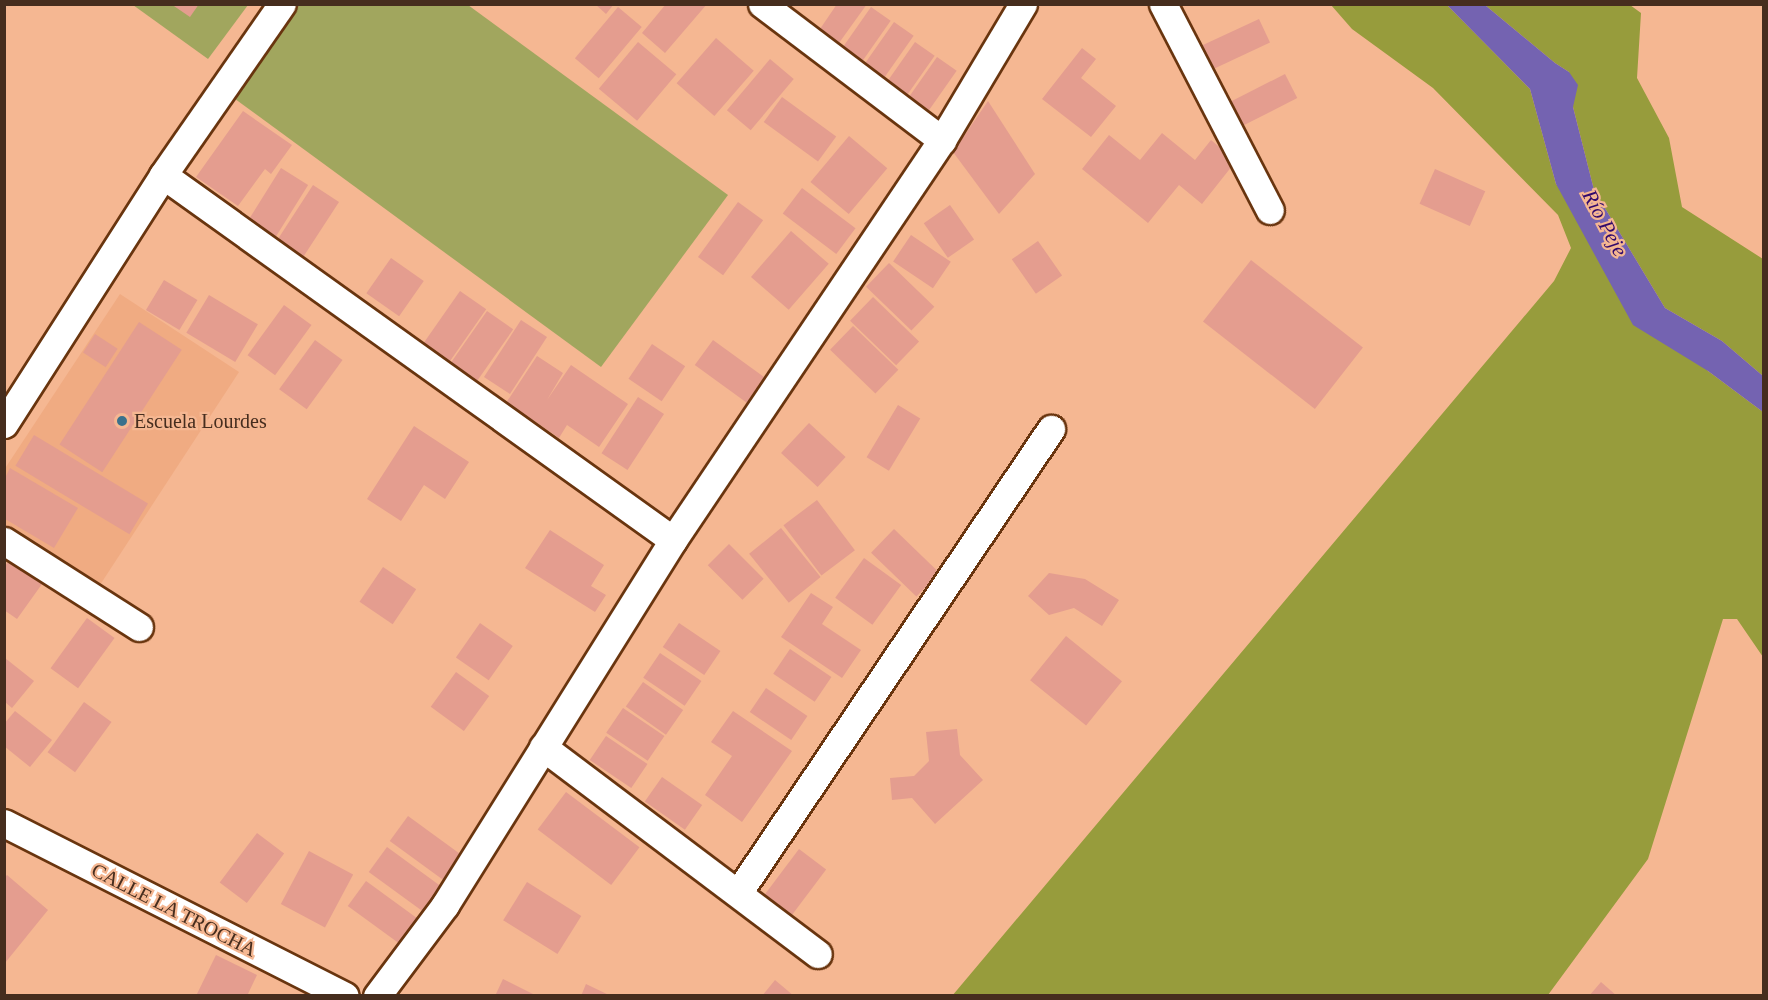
<!DOCTYPE html>
<html>
<head>
<meta charset="utf-8">
<style>
  body { margin:0 }
  #map { position:relative; width:1768px; height:1000px; overflow:hidden; background:#f5b792; font-family:Georgia,serif }
  div>[style] { position:absolute }
  .built>* { inset:0; background:#f0ab82 }
  .green>* { inset:0; background:#a1a65e }
  .forest>* { inset:0; background:#979c3c }
  .water>* { inset:0; background:#7463b1 }
  .building>* { inset:0; background:#e49d8f; transform-origin:0 0 }
  .roads { filter:drop-shadow(2px 0 #69350f) drop-shadow(-2px 0 #69350f) drop-shadow(0 2px #69350f) drop-shadow(0 -2px #69350f) }
  .minor>* { height:27px; margin:-13.5px; padding:0 13.5px; transform-origin:13.5px; border-radius:13.5px; background:#fff }
  .dots>* { width:16px; height:16px; translate:-50% -50%; box-sizing:border-box; border:3px solid #f5b792; border-radius:50% }
  span { translate:-50% -50%; white-space:nowrap; text-align:center; line-height:1.15; -webkit-text-stroke:4.5px #f5b792; paint-order:stroke }
  .poi-label { font-size:20px; color:#462d1e }
  .left { translate:0 -50%; text-align:left }
  .street-label { font-size:20px; color:#462d1e }
  .water-label { font-size:21px; color:#31096c; font-style:italic }
  .frame { position:absolute; inset:0; border:6px solid #462d1e; pointer-events:none }
</style>
</head>
<body>
<div id="map">
  <div class="built">
    <i style="clip-path:polygon(120px 294px,239px 372px,98px 588px,5px 527px,4px 470px)"></i>
  </div>
  <div class="green">
    <i style="clip-path:polygon(133px 5px,248px 5px,208px 59px)"></i>
    <i style="clip-path:polygon(299px 5px,468px 5px,728px 195px,601px 367px,231px 96px)"></i>
  </div>
  <div class="forest">
    <i style="clip-path:polygon(1331px 5px,1447px 5px,1530px 89px,1556px 184px,1708px 371px,1763px 412px,1763px 657px,1737px 619px,1723px 619px,1648px 859px,1548px 995px,952px 996px,1554px 281px,1571px 248px,1558px 215px,1433px 88px,1352px 29px)"></i>
    <i style="clip-path:polygon(1485px 5px,1630px 5px,1641px 13px,1637px 78px,1669px 138px,1682px 207px,1763px 259px,1763px 376px,1722px 341px,1665px 308px,1594px 190px,1573px 107px,1569px 72px,1555px 63px)"></i>
  </div>
  <div class="water">
    <i style="clip-path:polygon(1447px 5px,1485px 5px,1555px 63px,1569px 72px,1578px 85px,1573px 107px,1594px 190px,1665px 308px,1722px 341px,1763px 376px,1763px 412px,1708px 371px,1633px 325px,1556px 184px,1530px 89px)"></i>
  </div>
  <div class="building">
    <i style="clip-path:polygon(171px 4px,199px 4px,190px 17px)"></i>
    <i style="clip-path:polygon(595px 4px,614px 4px,606px 14px)"></i>
    <i style="clip-path:polygon(666px 4px,707px 4px,665px 53px,642px 33px)"></i>
    <i style="clip-path:polygon(837px 4px,867px 4px,839px 43px,820px 29px)"></i>
    <i style="left:618px;top:7px;width:31px;height:67px;rotate:40deg"></i>
    <i style="left:871px;top:7px;width:24px;height:51px;rotate:35deg"></i>
    <i style="left:1259px;top:19px;width:26px;height:63px;rotate:65deg"></i>
    <i style="left:894px;top:22px;width:24px;height:52px;rotate:35deg"></i>
    <i style="left:716px;top:38px;width:50px;height:60px;rotate:41deg"></i>
    <i style="left:638px;top:42px;width:50px;height:61px;rotate:40deg"></i>
    <i style="left:915px;top:42px;width:24px;height:52px;rotate:35deg"></i>
    <i style="clip-path:polygon(1082px 48px,1096px 59px,1081px 78px,1116px 106px,1091px 137px,1042px 99px)"></i>
    <i style="left:937px;top:57px;width:24px;height:52px;rotate:35deg"></i>
    <i style="left:770px;top:59px;width:31px;height:67px;rotate:40deg"></i>
    <i style="left:1285px;top:74px;width:27px;height:64px;rotate:63deg"></i>
    <i style="left:782px;top:97px;width:67px;height:31px;rotate:36deg"></i>
    <i style="clip-path:polygon(988px 101px,1035px 174px,999px 214px,953px 152px)"></i>
    <i style="clip-path:polygon(243px 111px,292px 145px,271px 174px,265px 169px,238px 206px,196px 177px)"></i>
    <i style="clip-path:polygon(1162px 133px,1195px 160px,1211px 140px,1236px 161px,1202px 204px,1179px 185px,1148px 223px,1082px 169px,1109px 135px,1140px 160px)"></i>
    <i style="left:849px;top:136px;width:50px;height:60px;rotate:40deg"></i>
    <i style="left:281px;top:168px;width:32px;height:67px;rotate:32deg"></i>
    <i style="left:1435px;top:169px;width:55px;height:38px;rotate:24deg"></i>
    <i style="left:313px;top:185px;width:31px;height:67px;rotate:33deg"></i>
    <i style="left:802px;top:188px;width:67px;height:32px;rotate:37deg"></i>
    <i style="left:738px;top:202px;width:31px;height:68px;rotate:36deg"></i>
    <i style="left:950px;top:205px;width:42px;height:32px;rotate:55deg"></i>
    <i style="left:791px;top:231px;width:50px;height:61px;rotate:41deg"></i>
    <i style="left:911px;top:235px;width:48px;height:32px;rotate:34deg"></i>
    <i style="left:1038px;top:241px;width:42px;height:32px;rotate:55deg"></i>
    <i style="left:391px;top:258px;width:40px;height:43px;rotate:35deg"></i>
    <i style="left:1251px;top:260px;width:142px;height:78px;rotate:38deg"></i>
    <i style="left:889px;top:263px;width:63px;height:33px;rotate:44deg"></i>
    <i style="left:164px;top:280px;width:39px;height:35px;rotate:31deg"></i>
    <i style="left:460px;top:291px;width:32px;height:67px;rotate:35deg"></i>
    <i style="left:209px;top:295px;width:57px;height:44px;rotate:31deg"></i>
    <i style="left:873px;top:297px;width:64px;height:33px;rotate:44deg"></i>
    <i style="left:284px;top:305px;width:34px;height:62px;rotate:36deg"></i>
    <i style="left:487px;top:311px;width:32px;height:67px;rotate:35deg"></i>
    <i style="left:521px;top:320px;width:31px;height:68px;rotate:33deg"></i>
    <i style="left:139px;top:322px;width:51px;height:146px;rotate:33deg"></i>
    <i style="left:853px;top:326px;width:63px;height:33px;rotate:44deg"></i>
    <i style="left:95px;top:334px;width:27px;height:22px;rotate:33deg"></i>
    <i style="left:315px;top:340px;width:34px;height:61px;rotate:36deg"></i>
    <i style="left:713px;top:340px;width:66px;height:31px;rotate:36deg"></i>
    <i style="left:652px;top:344px;width:40px;height:42px;rotate:34deg"></i>
    <i style="clip-path:polygon(537px 356px,563px 373px,547px 400px,571px 365px,628px 404px,599px 447px,567px 425px,559px 438px,533px 420px,526px 430px,500px 412px)"></i>
    <i style="left:638px;top:397px;width:31px;height:67px;rotate:33deg"></i>
    <i style="left:898px;top:405px;width:26px;height:61px;rotate:31deg"></i>
    <i style="left:809px;top:423px;width:50px;height:41px;rotate:43deg"></i>
    <i style="clip-path:polygon(414px 426px,469px 462px,445px 499px,424px 485px,401px 521px,367px 499px)"></i>
    <i style="left:34px;top:435px;width:133px;height:36px;rotate:31deg"></i>
    <i style="clip-path:polygon(10px 468px,78px 508px,54px 548px,5px 519px,5px 478px)"></i>
    <i style="left:817px;top:500px;width:63px;height:42px;rotate:53deg"></i>
    <i style="left:781px;top:528px;width:63px;height:41px;rotate:51deg"></i>
    <i style="left:894px;top:529px;width:63px;height:33px;rotate:44deg"></i>
    <i style="clip-path:polygon(550px 530px,604px 565px,591px 586px,606px 595px,595px 612px,525px 568px)"></i>
    <i style="left:729px;top:544px;width:49px;height:30px;rotate:45deg"></i>
    <i style="left:864px;top:558px;width:46px;height:49px;rotate:36deg"></i>
    <i style="clip-path:polygon(9px 561px,42px 584px,17px 619px,4px 610px,4px 567px)"></i>
    <i style="left:383px;top:567px;width:40px;height:42px;rotate:34deg"></i>
    <i style="clip-path:polygon(1049px 573px,1085px 579px,1119px 600px,1102px 626px,1074px 608px,1049px 615px,1028px 596px)"></i>
    <i style="clip-path:polygon(811px 593px,833px 607px,822px 624px,861px 650px,842px 678px,781px 637px)"></i>
    <i style="left:87px;top:618px;width:34px;height:62px;rotate:36deg"></i>
    <i style="left:480px;top:623px;width:40px;height:42px;rotate:35deg"></i>
    <i style="left:679px;top:623px;width:50px;height:29px;rotate:34deg"></i>
    <i style="left:1066px;top:636px;width:72px;height:57px;rotate:39deg"></i>
    <i style="left:790px;top:649px;width:50px;height:30px;rotate:34deg"></i>
    <i style="left:660px;top:653px;width:50px;height:30px;rotate:34deg"></i>
    <i style="clip-path:polygon(5px 658px,34px 681px,12px 708px,5px 702px)"></i>
    <i style="left:456px;top:672px;width:41px;height:43px;rotate:36deg"></i>
    <i style="left:643px;top:682px;width:49px;height:30px;rotate:35deg"></i>
    <i style="left:766px;top:688px;width:50px;height:29px;rotate:34deg"></i>
    <i style="left:84px;top:702px;width:34px;height:62px;rotate:36deg"></i>
    <i style="left:623px;top:708px;width:50px;height:30px;rotate:34deg"></i>
    <i style="clip-path:polygon(15px 711px,52px 740px,30px 767px,4px 746px,4px 724px)"></i>
    <i style="clip-path:polygon(733px 711px,792px 751px,742px 822px,705px 795px,732px 756px,711px 742px)"></i>
    <i style="clip-path:polygon(957px 729px,960px 755px,983px 780px,935px 824px,912px 798px,892px 800px,890px 778px,914px 776px,929px 761px,926px 732px)"></i>
    <i style="left:606px;top:736px;width:50px;height:29px;rotate:34deg"></i>
    <i style="left:662px;top:777px;width:49px;height:30px;rotate:35deg"></i>
    <i style="left:566px;top:792px;width:92px;height:47px;rotate:37deg"></i>
    <i style="left:408px;top:816px;width:67px;height:31px;rotate:36deg"></i>
    <i style="left:257px;top:833px;width:34px;height:62px;rotate:37deg"></i>
    <i style="left:387px;top:847px;width:67px;height:31px;rotate:36deg"></i>
    <i style="left:799px;top:849px;width:34px;height:60px;rotate:37deg"></i>
    <i style="left:309px;top:851px;width:50px;height:60px;rotate:28deg"></i>
    <i style="clip-path:polygon(7px 875px,48px 910px,5px 963px,5px 877px)"></i>
    <i style="left:366px;top:881px;width:67px;height:31px;rotate:36deg"></i>
    <i style="left:527px;top:882px;width:64px;height:45px;rotate:32deg"></i>
    <i style="clip-path:polygon(216px 955px,257px 975px,247px 996px,196px 996px)"></i>
    <i style="clip-path:polygon(503px 979px,537px 996px,495px 996px)"></i>
    <i style="clip-path:polygon(775px 980px,794px 996px,762px 996px)"></i>
    <i style="clip-path:polygon(1601px 982px,1617px 996px,1589px 996px)"></i>
    <i style="clip-path:polygon(586px 984px,611px 996px,581px 996px)"></i>
  </div>
  <div class="roads">
    <div class="minor">
      <i style="left:762px;top:4px;width:226px;rotate:37.1deg"></i>
      <i style="left:1163px;top:4px;width:232px;rotate:62.6deg"></i>
      <i style="left:163px;top:175px;width:627px;rotate:35.59deg"></i>
      <i style="left:4px;top:424px;width:295px;rotate:-57.4deg"></i>
      <i style="left:163px;top:175px;width:208px;rotate:-55.2deg"></i>
      <i style="left:4px;top:541px;width:160px;rotate:32.5deg"></i>
      <i style="left:543px;top:747px;width:344px;rotate:37deg"></i>
      <i style="left:4px;top:823px;width:382px;rotate:26.9deg"></i>
      <i style="left:738px;top:893px;width:560px;rotate:-56deg"></i>
      <i style="left:377px;top:996px;width:114px;rotate:-53.2deg"></i>
      <i style="left:445px;top:905px;width:430px;rotate:-58deg"></i>
      <i style="left:673px;top:540px;width:482px;rotate:-56.1deg"></i>
      <i style="left:942px;top:140px;width:158px;rotate:-59.2deg"></i>
    </div>
  </div>
  <div class="dots">
    <i style="left:122px;top:421px;background:#3a718c"></i>
  </div>
  <div class="poi-label">
    <span class="left" style="left:134px;top:421px">Escuela Lourdes</span>
  </div>
  <div class="street-label">
    <span style="left:174px;top:910px;rotate:27deg">CALLE LA TROCHA</span>
  </div>
  <div class="water-label">
    <span style="left:1605px;top:223px;rotate:62deg">Río Peje</span>
  </div>
  <div class="frame"></div>
</div>
</body>
</html>
